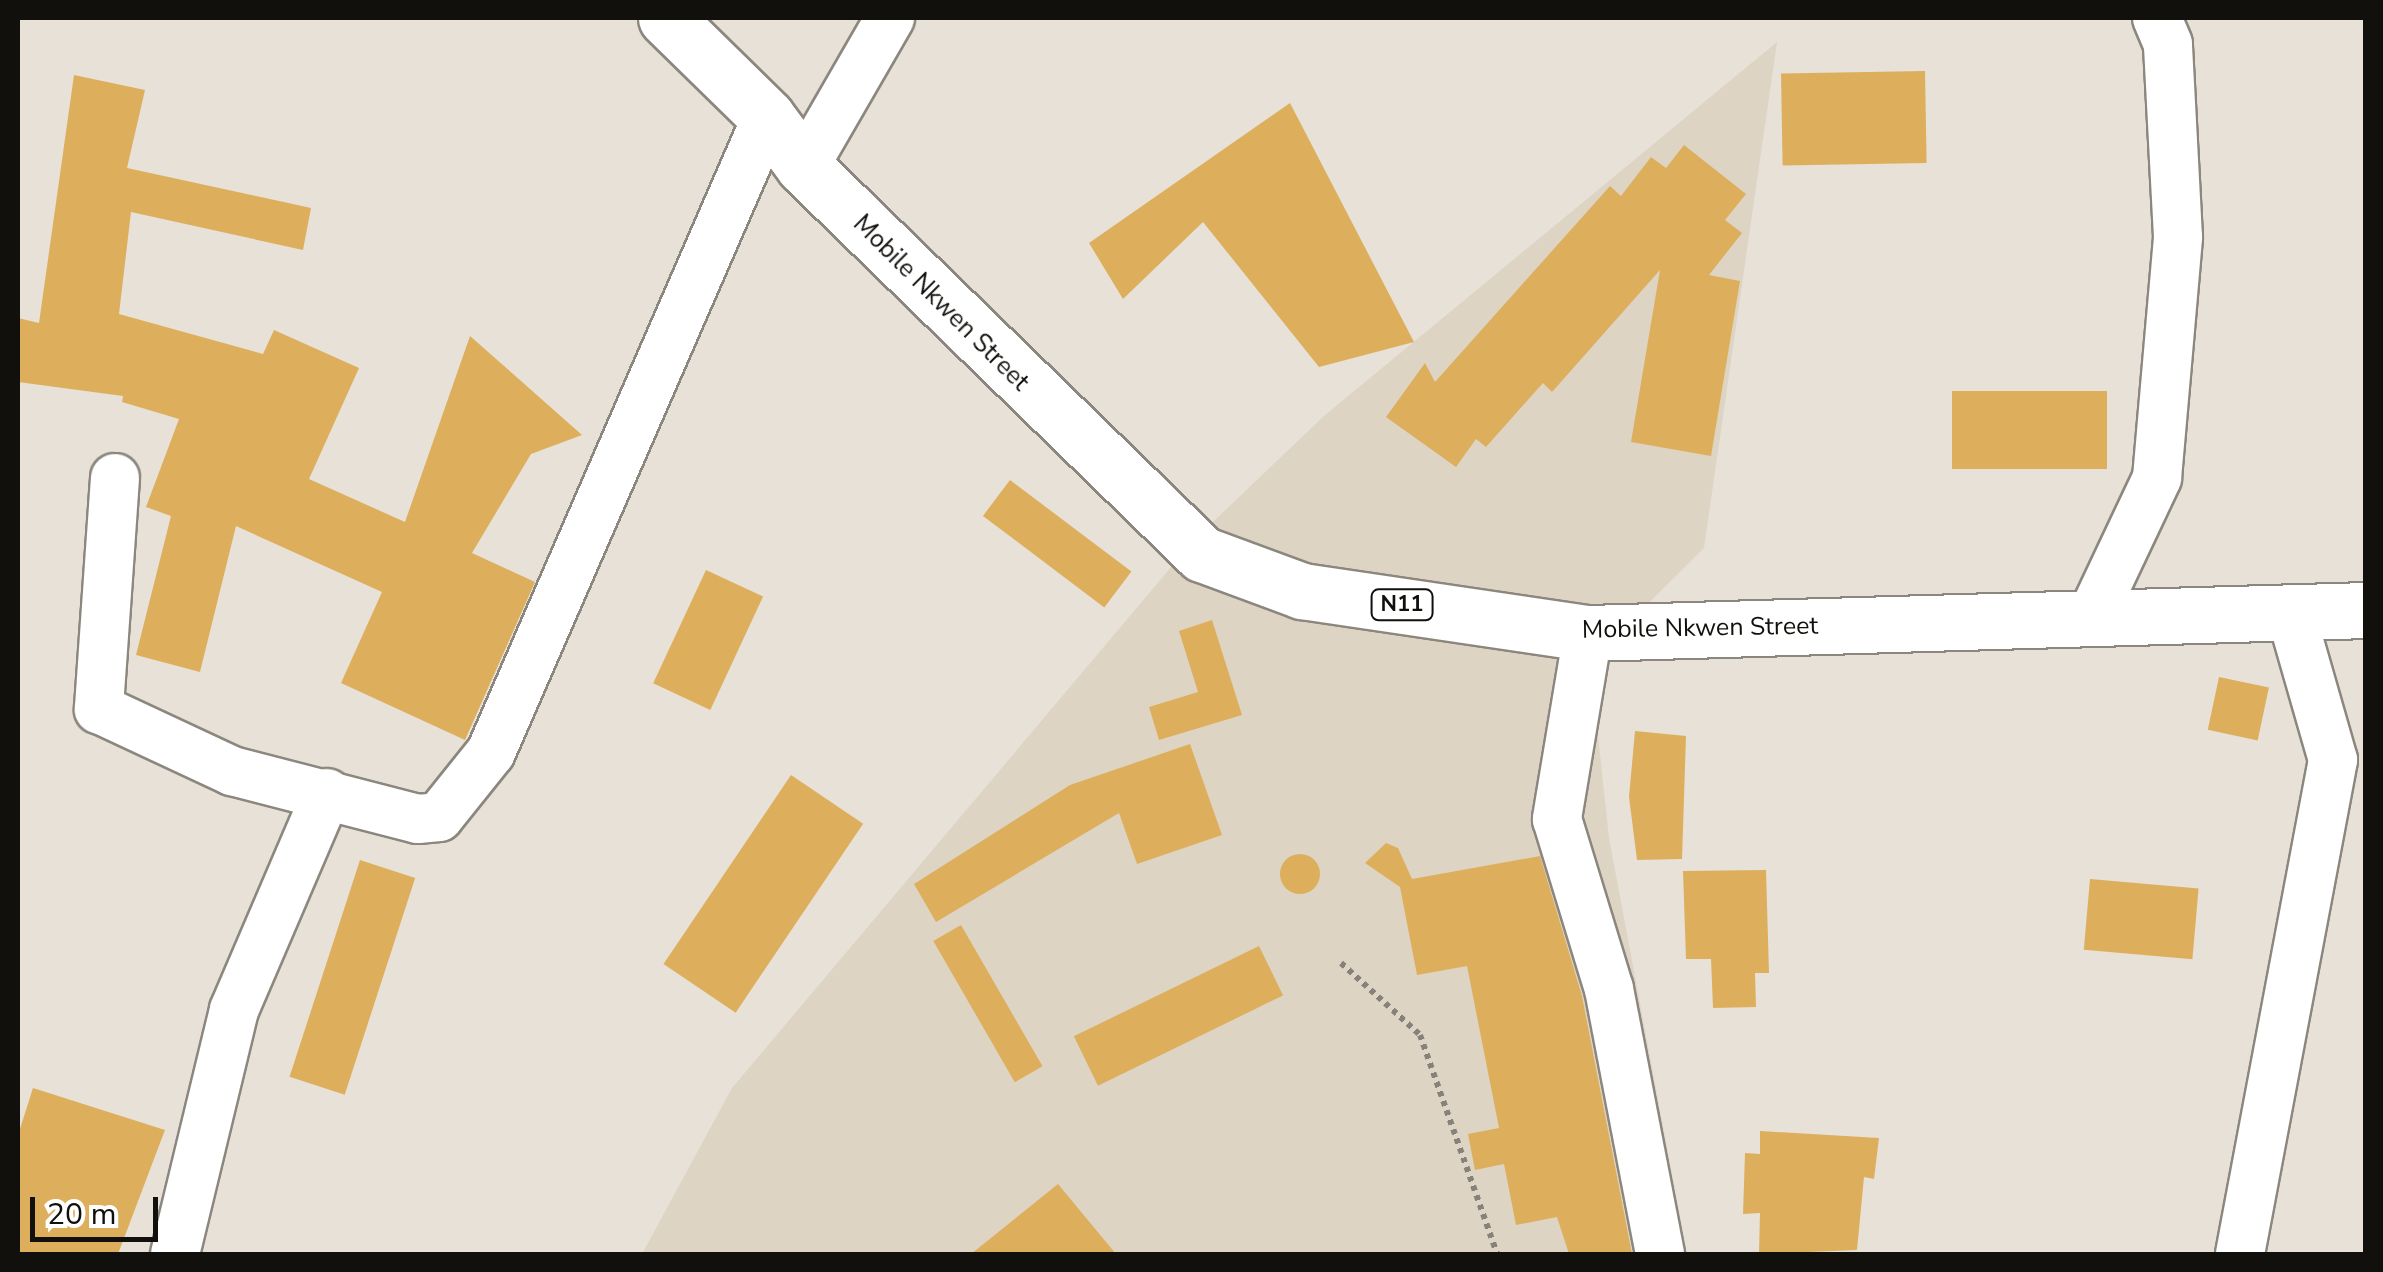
<!DOCTYPE html>
<html>
<head>
<meta charset="utf-8">
<style>
  body { margin:0 }
  #map { position:relative; width:2383px; height:1272px; overflow:hidden; background:#e7e1d8; font-family:"Nunito Sans",sans-serif }
  div>[style] { position:absolute }
  .built>* { inset:0; background:#ddd4c4 }
  .building>* { inset:0; background:#ddaf5c; transform-origin:0 0 }
  .round { border-radius:50% }
  .path>* { height:6px; margin-top:-3px; transform-origin:0; background:repeating-linear-gradient(90deg,#86817b 0 5px,transparent 0 10px) }
  .roads { filter:drop-shadow(2px 0 #8c877e) drop-shadow(-2px 0 #8c877e) drop-shadow(0 2px #8c877e) drop-shadow(0 -2px #8c877e) }
  .minor>* { height:48px; margin:-24px; padding:0 24px; transform-origin:24px; border-radius:24px; background:#fff }
  .trunk>* { height:55px; margin:-27.5px; padding:0 27.5px; transform-origin:27.5px; border-radius:27.5px; background:#fff }
  span { translate:-50% -50%; white-space:nowrap; text-align:center; line-height:1.15; -webkit-text-stroke:10px #fff; paint-order:stroke }
  .shield-label span { padding:2px 8px; background:#fff; border:2px solid; border-radius:8px; -webkit-text-stroke-width:0 }
  .shield-label { font-size:22px; color:#12100c; font-weight:700 }
  .street-label { font-size:25px; color:#12100c }
  .frame { position:absolute; inset:0; border:20px solid #12100c; pointer-events:none }
  .scale { position:absolute; left:30px; top:1197px; width:128px; height:45px; box-sizing:border-box; border:5px solid #12100c; border-top:0; padding-left:12px; font-size:30px; line-height:35px; white-space:nowrap; color:#12100c; -webkit-text-stroke:8px #fff; paint-order:stroke }
</style>
</head>
<body>
<div id="map">
  <div class="built">
    <i style="clip-path:polygon(1777px 42px,1704px 548px,1590px 661px,1609px 838px,1687px 1254px,642px 1254px,732px 1088px,1193px 541px,1324px 416px)"></i>
  </div>
  <div class="building">
    <i style="left:1925px;top:71px;width:92px;height:144px;rotate:89deg"></i>
    <i style="clip-path:polygon(74px 75px,145px 90px,127px 168px,311px 208px,303px 250px,131px 212px,119px 314px,263px 354px,274px 330px,359px 368px,309px 479px,405px 522px,470px 336px,582px 435px,531px 454px,472px 553px,535px 582px,465px 740px,341px 683px,382px 592px,236px 526px,200px 672px,136px 655px,171px 516px,146px 507px,179px 419px,122px 402px,123px 396px,18px 382px,18px 318px,39px 323px)"></i>
    <i style="clip-path:polygon(1290px 103px,1414px 342px,1319px 367px,1203px 222px,1123px 299px,1089px 243px)"></i>
    <i style="clip-path:polygon(1684px 145px,1746px 194px,1725px 220px,1742px 233px,1709px 275px,1740px 281px,1711px 456px,1631px 442px,1660px 270px,1552px 392px,1543px 383px,1486px 447px,1476px 439px,1456px 467px,1386px 417px,1425px 363px,1435px 382px,1610px 186px,1621px 196px,1651px 157px,1666px 168px)"></i>
    <i style="left:1952px;top:391px;width:155px;height:78px"></i>
    <i style="left:1010px;top:480px;width:152px;height:45px;rotate:37deg"></i>
    <i style="left:706px;top:570px;width:63px;height:125px;rotate:25deg"></i>
    <i style="clip-path:polygon(1212px 620px,1242px 715px,1159px 740px,1149px 707px,1198px 692px,1179px 631px)"></i>
    <i style="left:2219px;top:677px;width:51px;height:54px;rotate:12deg"></i>
    <i style="clip-path:polygon(1635px 731px,1686px 736px,1682px 859px,1637px 860px,1629px 797px)"></i>
    <i style="clip-path:polygon(1190px 744px,1222px 835px,1137px 864px,1119px 813px,936px 922px,914px 884px,1070px 785px)"></i>
    <i style="left:791px;top:775px;width:87px;height:228px;rotate:34deg"></i>
    <i style="clip-path:polygon(1386px 843px,1398px 848px,1412px 879px,1540px 856px,1582px 996px,1632px 1254px,1569px 1254px,1557px 1217px,1516px 1225px,1504px 1164px,1475px 1170px,1468px 1134px,1499px 1128px,1467px 966px,1417px 975px,1400px 887px,1365px 863px)"></i>
    <i class="round" style="left:1280px;top:854px;width:40px;height:40px"></i>
    <i style="left:360px;top:860px;width:58px;height:228px;rotate:18deg"></i>
    <i style="clip-path:polygon(1766px 870px,1769px 973px,1755px 973px,1756px 1007px,1713px 1008px,1711px 959px,1686px 959px,1683px 871px)"></i>
    <i style="left:2090px;top:879px;width:109px;height:71px;rotate:5deg"></i>
    <i style="left:961px;top:925px;width:163px;height:32px;rotate:60deg"></i>
    <i style="left:1259px;top:946px;width:55px;height:206px;rotate:64deg"></i>
    <i style="clip-path:polygon(33px 1088px,165px 1130px,118px 1254px,18px 1254px,18px 1135px)"></i>
    <i style="clip-path:polygon(1760px 1131px,1879px 1138px,1874px 1179px,1864px 1177px,1857px 1250px,1759px 1254px,1760px 1213px,1743px 1214px,1745px 1153px,1760px 1154px)"></i>
    <i style="clip-path:polygon(1058px 1184px,1116px 1254px,971px 1254px)"></i>
  </div>
  <div class="path">
    <i style="left:1341px;top:963px;width:107px;rotate:42.3deg"></i>
    <i style="left:1420px;top:1035px;width:232px;rotate:70.6deg"></i>
  </div>
  <div class="roads">
    <div class="minor">
      <i style="left:804px;top:167px;width:172px;rotate:-60deg"></i>
      <i style="left:115px;top:478px;width:232px;rotate:94deg"></i>
      <i style="left:99px;top:709px;width:147px;rotate:25deg"></i>
      <i style="left:232px;top:771px;width:192px;rotate:14.5deg"></i>
      <i style="left:418px;top:819px;width:21px;rotate:-5deg"></i>
      <i style="left:439px;top:817px;width:83px;rotate:-51.3deg"></i>
      <i style="left:491px;top:752px;width:692px;rotate:-66.51deg"></i>
      <i style="left:2090px;top:620px;width:157px;rotate:-64.7deg"></i>
      <i style="left:2157px;top:478px;width:242px;rotate:-85deg"></i>
      <i style="left:2178px;top:237px;width:193px;rotate:-93deg"></i>
      <i style="left:2168px;top:44px;width:28px;rotate:-113deg"></i>
      <i style="left:1588px;top:633px;width:189px;rotate:99.5deg"></i>
      <i style="left:1557px;top:819px;width:178px;rotate:73deg"></i>
      <i style="left:1609px;top:989px;width:270px;rotate:79.1deg"></i>
      <i style="left:175px;top:1254px;width:251px;rotate:-76.4deg"></i>
      <i style="left:234px;top:1010px;width:236px;rotate:-66.8deg"></i>
      <i style="left:2240px;top:1254px;width:503px;rotate:-79.34deg"></i>
      <i style="left:2333px;top:760px;width:152px;rotate:-106deg"></i>
    </div>
    <div class="trunk">
      <i style="left:666px;top:18px;width:141px;rotate:44.4deg"></i>
      <i style="left:767px;top:117px;width:62px;rotate:53.5deg"></i>
      <i style="left:804px;top:167px;width:555px;rotate:44.2deg"></i>
      <i style="left:1202px;top:554px;width:107px;rotate:20.3deg"></i>
      <i style="left:1302px;top:591px;width:289px;rotate:8.4deg"></i>
      <i style="left:1588px;top:633px;width:778px;rotate:-1.69deg"></i>
    </div>
  </div>
  <div class="shield-label">
    <span style="left:1402px;top:605px">N11</span>
  </div>
  <div class="street-label">
    <span style="left:941px;top:303px;rotate:45deg">Mobile Nkwen Street</span>
    <span style="left:1700px;top:628px;rotate:-1deg">Mobile Nkwen Street</span>
  </div>
  <div class="frame"></div>
  <div class="scale">20 m</div>
</div>
</body>
</html>
